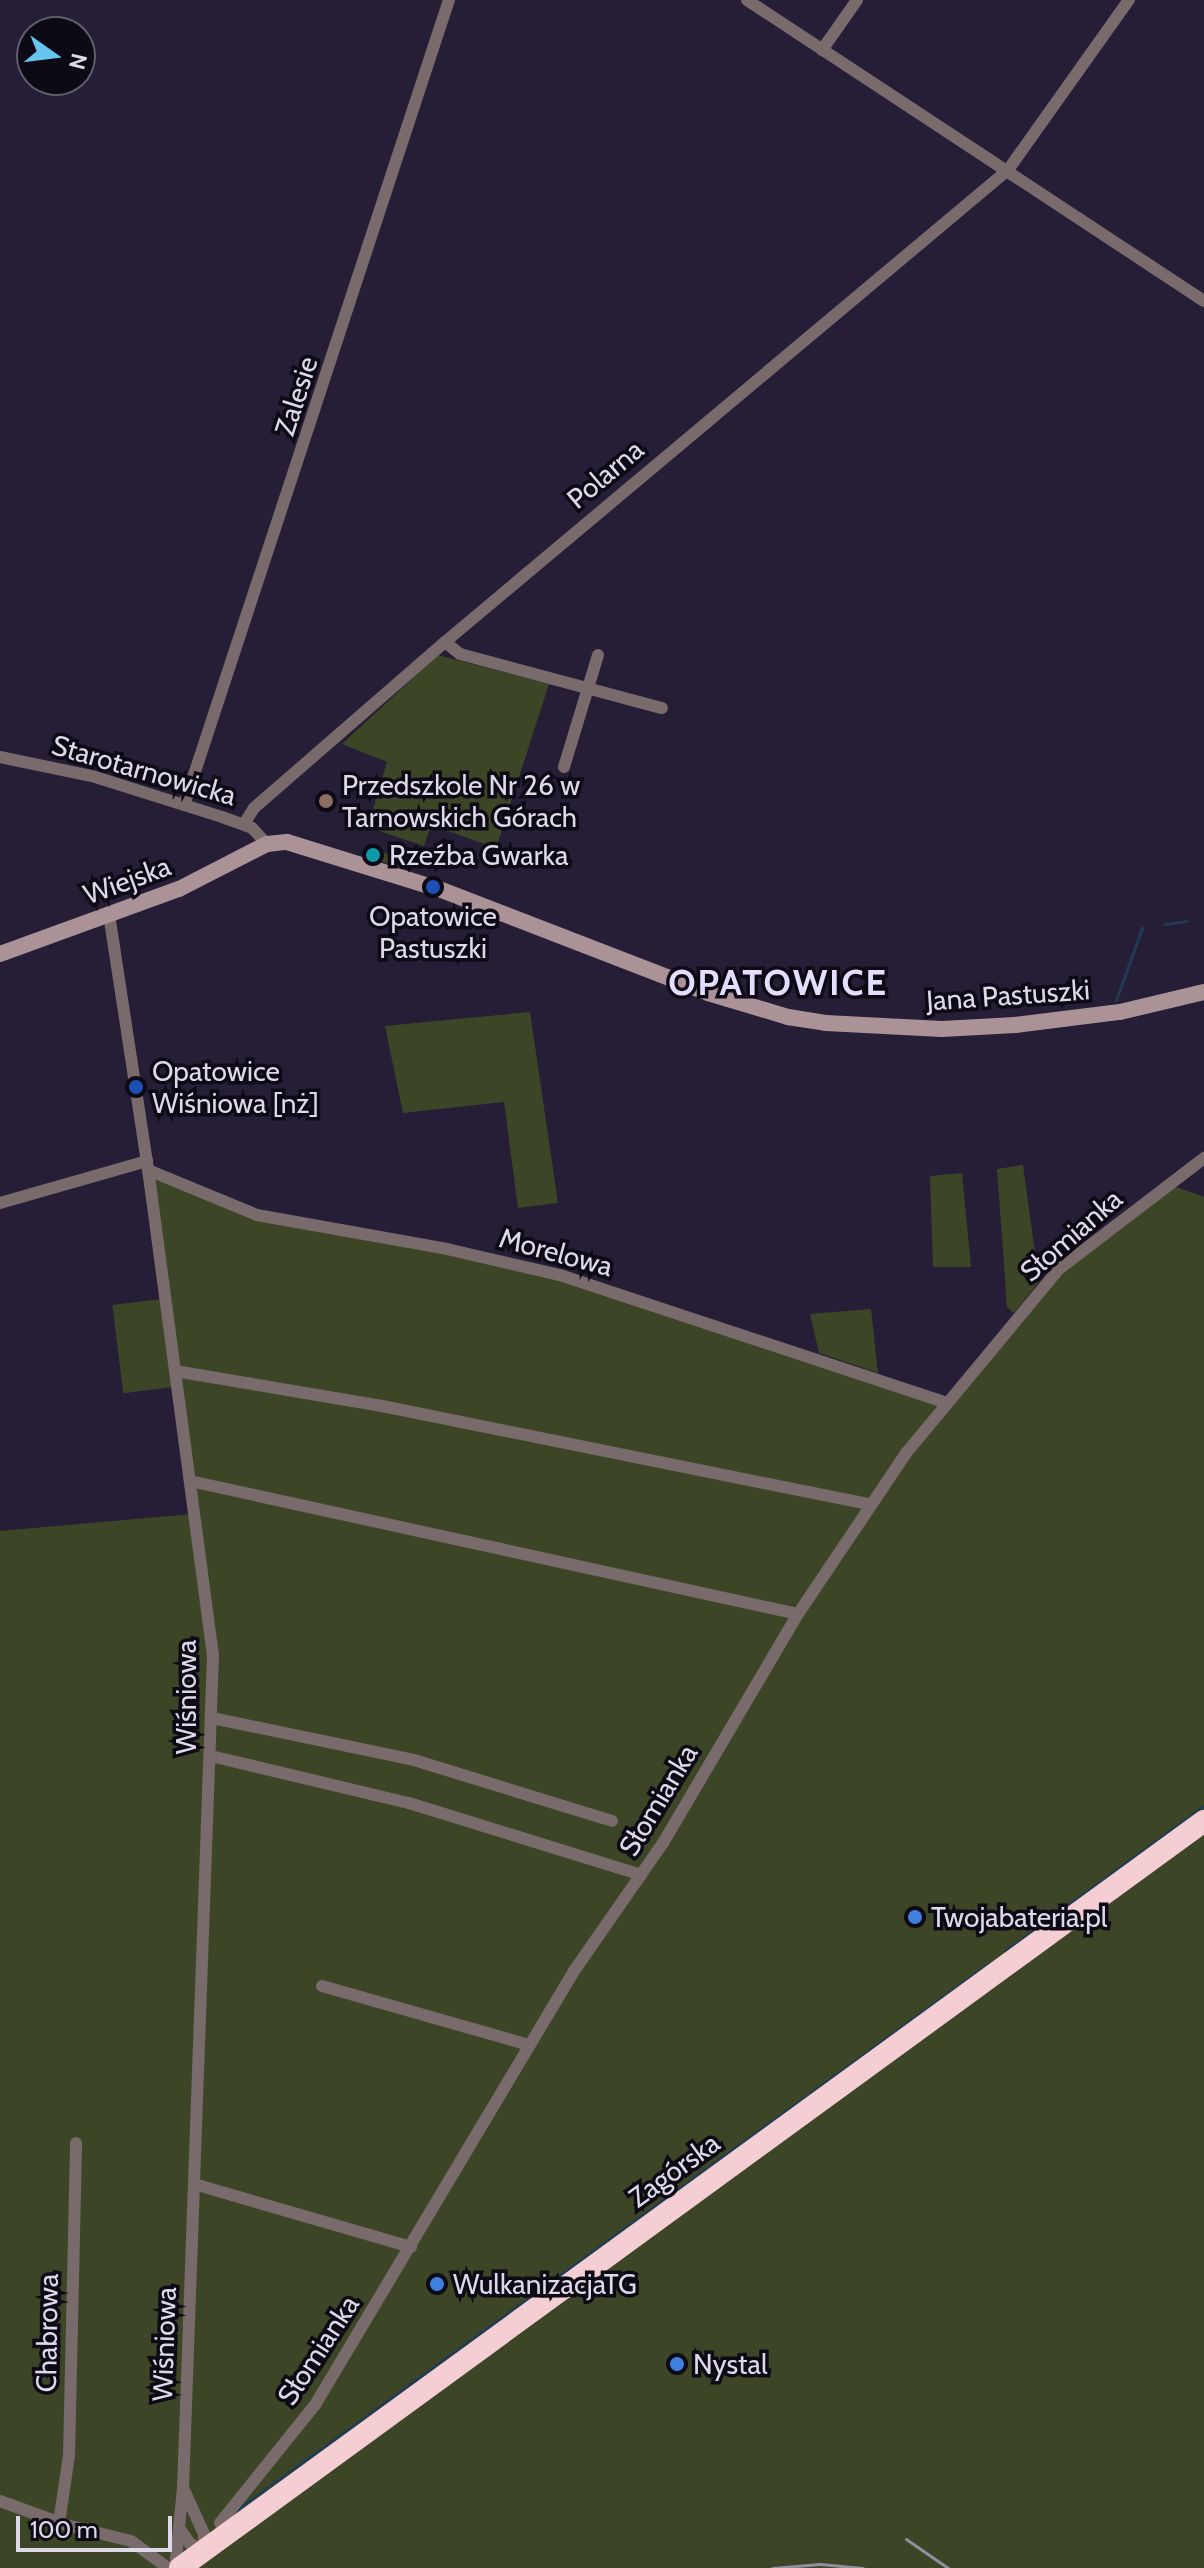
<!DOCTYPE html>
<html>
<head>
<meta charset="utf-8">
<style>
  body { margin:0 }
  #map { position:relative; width:1204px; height:2568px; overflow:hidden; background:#251e36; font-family:Cabin,sans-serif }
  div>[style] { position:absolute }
  .green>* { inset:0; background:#3c4626; transform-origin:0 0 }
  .stream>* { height:3px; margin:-1.5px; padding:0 1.5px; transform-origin:1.5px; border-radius:1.5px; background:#203b53 }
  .street>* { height:12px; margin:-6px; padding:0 6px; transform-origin:6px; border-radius:6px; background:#796a6c }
  .secondary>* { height:16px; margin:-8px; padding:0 8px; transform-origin:8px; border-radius:8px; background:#ab9296 }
  .highway>* { height:22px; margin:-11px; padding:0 11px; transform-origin:11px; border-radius:11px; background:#f5ced3 }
  .rail>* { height:3px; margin:-1.5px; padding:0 1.5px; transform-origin:1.5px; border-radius:1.5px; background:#928da0 }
  .dots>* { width:22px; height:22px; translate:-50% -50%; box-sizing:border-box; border:4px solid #0d0a15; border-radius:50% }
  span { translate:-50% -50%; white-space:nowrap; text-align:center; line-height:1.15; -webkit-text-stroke:7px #0d0a15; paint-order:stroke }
  .street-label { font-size:28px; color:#ddd9e9 }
  .poi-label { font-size:28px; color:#ddd9e9 }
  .left { translate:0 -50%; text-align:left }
  .district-label { font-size:36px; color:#e4ddfd; font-weight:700; letter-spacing:2px }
  .north { position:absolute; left:16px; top:16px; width:80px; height:80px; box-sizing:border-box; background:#0d0a15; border:2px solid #605d6a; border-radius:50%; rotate:104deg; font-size:22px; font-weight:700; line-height:32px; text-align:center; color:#ddd9e9 }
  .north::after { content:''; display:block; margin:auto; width:28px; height:36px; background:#65c5ee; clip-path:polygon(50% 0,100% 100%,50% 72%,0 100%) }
  .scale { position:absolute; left:16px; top:2516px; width:156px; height:36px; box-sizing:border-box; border:4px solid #ddd9e9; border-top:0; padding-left:10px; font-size:24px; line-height:28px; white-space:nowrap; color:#ddd9e9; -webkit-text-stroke:6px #0d0a15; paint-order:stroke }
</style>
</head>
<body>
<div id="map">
  <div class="green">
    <i style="clip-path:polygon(438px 655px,549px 684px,496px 848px,431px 825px,424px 846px,368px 827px,387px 762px,342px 744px)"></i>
    <i style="clip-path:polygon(374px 849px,407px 860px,418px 856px,421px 859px,417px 869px,394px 866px,367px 857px)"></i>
    <i style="clip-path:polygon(530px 1012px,558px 1203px,518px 1208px,504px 1102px,403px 1113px,385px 1026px)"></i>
    <i style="clip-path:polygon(140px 1160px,252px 1211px,537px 1267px,950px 1399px,1038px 1294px,1168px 1184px,1204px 1197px,1204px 2568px,0 2568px,0 1531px,192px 1514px,174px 1371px)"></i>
    <i style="clip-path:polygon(1023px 1165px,1039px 1282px,1014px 1313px,1007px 1307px,997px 1169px)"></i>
    <i style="clip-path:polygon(962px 1173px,971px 1267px,933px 1267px,930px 1176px)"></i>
    <i style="left:161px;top:1299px;width:89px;height:49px;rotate:83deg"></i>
    <i style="clip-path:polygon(871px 1309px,878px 1373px,819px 1353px,810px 1314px)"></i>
  </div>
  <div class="stream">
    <i style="left:1165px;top:924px;width:22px;rotate:-8deg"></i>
    <i style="left:1116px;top:1000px;width:77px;rotate:-70.1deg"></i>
    <i style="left:1005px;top:1951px;width:246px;rotate:-36.1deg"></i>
    <i style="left:237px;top:2510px;width:929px;rotate:-36.02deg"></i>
  </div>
  <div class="street">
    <i style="left:747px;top:0;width:547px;rotate:33.37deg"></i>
    <i style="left:822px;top:50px;width:61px;rotate:-55deg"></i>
    <i style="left:445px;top:642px;width:19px;rotate:39deg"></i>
    <i style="left:460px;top:654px;width:209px;rotate:15deg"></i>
    <i style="left:0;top:757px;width:94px;rotate:11.7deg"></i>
    <i style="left:92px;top:776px;width:136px;rotate:17.5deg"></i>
    <i style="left:222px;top:817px;width:32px;rotate:20deg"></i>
    <i style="left:252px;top:828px;width:22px;rotate:47deg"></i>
    <i style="left:564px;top:767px;width:117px;rotate:-73.1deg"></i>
    <i style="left:184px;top:805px;width:847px;rotate:-71.78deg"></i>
    <i style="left:244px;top:824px;width:19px;rotate:-58deg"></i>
    <i style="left:254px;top:808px;width:253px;rotate:-41deg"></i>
    <i style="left:445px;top:642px;width:735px;rotate:-39.98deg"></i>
    <i style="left:1008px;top:170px;width:209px;rotate:-54.6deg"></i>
    <i style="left:109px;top:914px;width:250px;rotate:81.3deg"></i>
    <i style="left:147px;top:1161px;width:498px;rotate:82.4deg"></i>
    <i style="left:213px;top:1655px;width:834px;rotate:92.06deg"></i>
    <i style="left:183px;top:2488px;width:80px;rotate:95.7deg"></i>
    <i style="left:148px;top:1170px;width:118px;rotate:22.4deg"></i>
    <i style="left:257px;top:1215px;width:193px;rotate:10.1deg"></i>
    <i style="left:447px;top:1249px;width:116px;rotate:13deg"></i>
    <i style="left:560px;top:1275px;width:407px;rotate:18.3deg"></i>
    <i style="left:0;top:1203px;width:153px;rotate:-15.9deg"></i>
    <i style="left:175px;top:1371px;width:210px;rotate:9.6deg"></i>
    <i style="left:382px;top:1406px;width:498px;rotate:11.4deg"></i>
    <i style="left:190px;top:1481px;width:622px;rotate:12.34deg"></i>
    <i style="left:212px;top:1718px;width:206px;rotate:11.7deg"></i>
    <i style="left:414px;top:1760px;width:207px;rotate:17.1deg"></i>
    <i style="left:211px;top:1756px;width:204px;rotate:13.4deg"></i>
    <i style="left:409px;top:1803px;width:243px;rotate:17.2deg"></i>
    <i style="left:322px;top:1986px;width:215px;rotate:15.9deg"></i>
    <i style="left:194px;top:2184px;width:226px;rotate:16.2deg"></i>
    <i style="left:0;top:2501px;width:70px;rotate:20deg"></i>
    <i style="left:66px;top:2525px;width:67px;rotate:13.8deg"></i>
    <i style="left:131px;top:2541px;width:46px;rotate:36.1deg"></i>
    <i style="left:59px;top:2523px;width:69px;rotate:-81.6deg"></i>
    <i style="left:69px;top:2455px;width:312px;rotate:-88.7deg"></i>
    <i style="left:220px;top:2523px;width:151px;rotate:-51.2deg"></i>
    <i style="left:315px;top:2405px;width:505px;rotate:-59.17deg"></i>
    <i style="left:574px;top:1971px;width:156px;rotate:-55.2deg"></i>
    <i style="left:663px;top:1843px;width:266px;rotate:-59.5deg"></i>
    <i style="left:798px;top:1614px;width:195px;rotate:-56.1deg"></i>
    <i style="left:907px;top:1452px;width:238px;rotate:-50.3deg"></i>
    <i style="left:1059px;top:1269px;width:183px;rotate:-37.4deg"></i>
    <i style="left:179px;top:2528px;width:19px;rotate:55deg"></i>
    <i style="left:190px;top:2544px;width:15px;rotate:23deg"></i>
    <i style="left:204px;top:2550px;width:16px;rotate:-90deg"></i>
    <i style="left:204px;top:2534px;width:51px;rotate:-114.5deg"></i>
  </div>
  <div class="secondary">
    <i style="left:0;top:954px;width:190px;rotate:-20deg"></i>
    <i style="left:179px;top:889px;width:99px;rotate:-27.1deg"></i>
    <i style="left:267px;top:844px;width:20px;rotate:-6deg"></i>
    <i style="left:287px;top:842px;width:159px;rotate:17.2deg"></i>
    <i style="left:439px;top:889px;width:288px;rotate:21.1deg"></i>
    <i style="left:708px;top:993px;width:84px;rotate:16.7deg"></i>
    <i style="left:788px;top:1017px;width:38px;rotate:9deg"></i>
    <i style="left:826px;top:1023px;width:116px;rotate:3deg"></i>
    <i style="left:942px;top:1029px;width:73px;rotate:-3.1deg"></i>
    <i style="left:1015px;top:1025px;width:106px;rotate:-7.1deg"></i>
    <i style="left:1120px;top:1012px;width:86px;rotate:-13.4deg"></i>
  </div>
  <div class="highway">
    <i style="left:180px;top:2568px;width:1268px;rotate:-36.11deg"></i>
  </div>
  <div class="rail">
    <i style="left:906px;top:2539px;width:51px;rotate:34.6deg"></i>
    <i style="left:772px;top:2568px;width:48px;rotate:-4.8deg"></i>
    <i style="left:820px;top:2564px;width:43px;rotate:5.3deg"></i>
  </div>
  <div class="dots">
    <i style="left:326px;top:801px;background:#8d6e63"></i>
    <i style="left:373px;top:855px;background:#0f9aa8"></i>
    <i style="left:433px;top:887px;background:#1a4fb4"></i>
    <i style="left:136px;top:1087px;background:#1a4fb4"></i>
    <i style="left:915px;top:1917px;background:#3f7fe0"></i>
    <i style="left:437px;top:2284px;background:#3f7fe0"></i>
    <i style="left:677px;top:2364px;background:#3f7fe0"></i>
  </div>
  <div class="street-label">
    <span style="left:296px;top:396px;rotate:-72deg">Zalesie</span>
    <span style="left:605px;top:474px;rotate:-40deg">Polarna</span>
    <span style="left:144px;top:770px;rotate:16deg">Starotarnowicka</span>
    <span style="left:127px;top:880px;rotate:-20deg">Wiejska</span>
    <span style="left:1008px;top:995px;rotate:-4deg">Jana Pastuszki</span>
    <span style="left:1071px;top:1235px;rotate:-41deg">Słomianka</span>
    <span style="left:556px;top:1252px;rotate:15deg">Morelowa</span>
    <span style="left:186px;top:1697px;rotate:-90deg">Wiśniowa</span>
    <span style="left:658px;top:1800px;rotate:-59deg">Słomianka</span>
    <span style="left:674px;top:2170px;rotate:-36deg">Zagórska</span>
    <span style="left:47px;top:2333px;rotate:-89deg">Chabrowa</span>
    <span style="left:164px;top:2344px;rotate:-88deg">Wiśniowa</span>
    <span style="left:318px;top:2350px;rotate:-57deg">Słomianka</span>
  </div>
  <div class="poi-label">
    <span class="left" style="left:342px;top:801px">Przedszkole Nr 26 w<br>Tarnowskich Górach</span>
    <span class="left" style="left:389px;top:855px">Rzeźba Gwarka</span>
    <span style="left:433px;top:932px">Opatowice<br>Pastuszki</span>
    <span class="left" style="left:152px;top:1087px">Opatowice<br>Wiśniowa [nż]</span>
    <span class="left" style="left:931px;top:1917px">Twojabateria.pl</span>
    <span class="left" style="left:453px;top:2284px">WulkanizacjaTG</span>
    <span class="left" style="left:693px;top:2364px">Nystal</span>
  </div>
  <div class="district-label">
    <span style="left:778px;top:983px">OPATOWICE</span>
  </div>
  <div class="north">N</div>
  <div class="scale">100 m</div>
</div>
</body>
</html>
